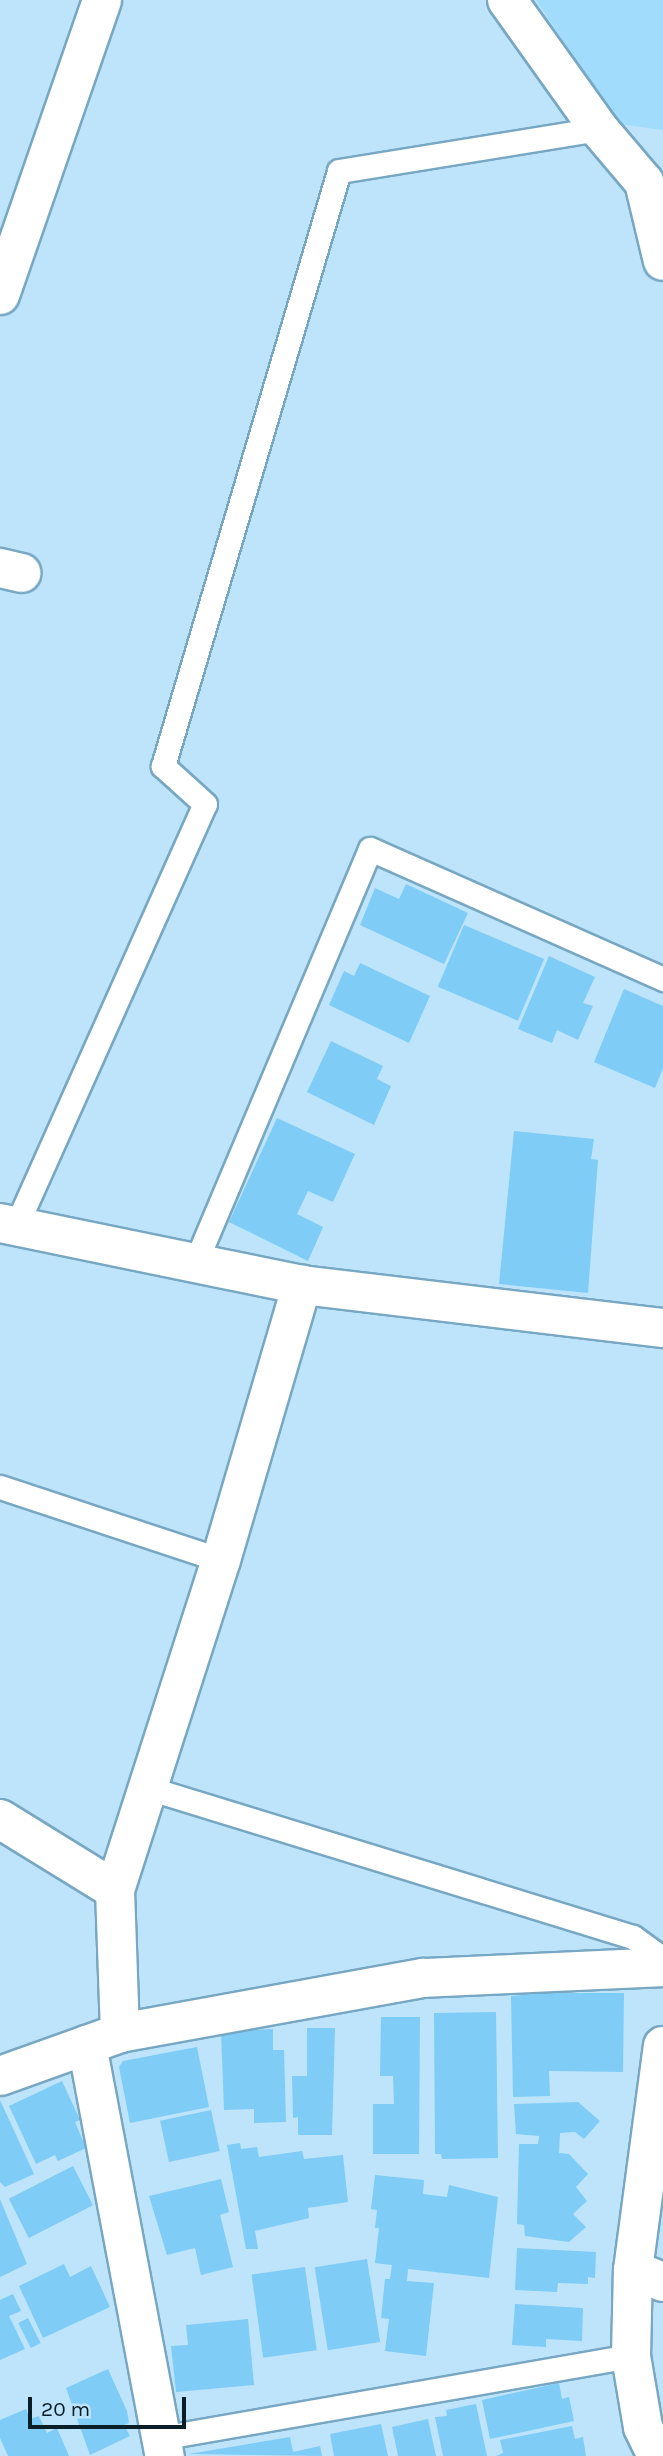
<!DOCTYPE html>
<html>
<head>
<meta charset="utf-8">
<style>
  body { margin:0 }
  #map { position:relative; width:663px; height:2456px; overflow:hidden; background:#bde4fb; font-family:Karla,sans-serif }
  div>[style] { position:absolute }
  .built>* { inset:0; background:#a2dcfd }
  .building>* { inset:0; background:#7fccf6; transform-origin:0 0 }
  .roads { filter:drop-shadow(2px 0 #77a7c2) drop-shadow(-2px 0 #77a7c2) drop-shadow(0 2px #77a7c2) drop-shadow(0 -2px #77a7c2) }
  .lane>* { height:23px; margin:-11.5px; padding:0 11.5px; transform-origin:11.5px; border-radius:11.5px; background:#fff }
  .street>* { height:38px; margin:-19px; padding:0 19px; transform-origin:19px; border-radius:19px; background:#fff }
  .secondary>* { height:38px; margin:-19px; padding:0 19px; transform-origin:19px; border-radius:19px; background:#fff }
  span { translate:-50% -50%; white-space:nowrap; text-align:center; line-height:1.15; -webkit-text-stroke:5px #bde4fb; paint-order:stroke }
  .scale { position:absolute; left:28px; top:2397px; width:158px; height:32px; box-sizing:border-box; border:4px solid #0a1e28; border-top:0; padding-left:9px; font-size:21px; line-height:24px; white-space:nowrap; color:#0a1e28; -webkit-text-stroke:5px #bde4fb; paint-order:stroke }
</style>
</head>
<body>
<div id="map">
  <div class="built">
    <i style="clip-path:polygon(536px 0,663px 0,663px 130px,618px 124px)"></i>
  </div>
  <div class="building">
    <i style="clip-path:polygon(406px 884px,468px 913px,444px 964px,360px 925px,375px 888px,399px 899px)"></i>
    <i style="left:464px;top:925px;width:87px;height:67px;rotate:23deg"></i>
    <i style="clip-path:polygon(549px 956px,595px 977px,583px 1003px,593px 1006px,578px 1040px,557px 1030px,552px 1043px,518px 1029px)"></i>
    <i style="clip-path:polygon(360px 963px,430px 996px,409px 1043px,329px 1005px,344px 971px,354px 976px)"></i>
    <i style="clip-path:polygon(624px 989px,663px 1006px,663px 1068px,655px 1088px,594px 1062px)"></i>
    <i style="clip-path:polygon(331px 1041px,383px 1066px,377px 1079px,391px 1086px,374px 1125px,307px 1092px)"></i>
    <i style="clip-path:polygon(277px 1118px,355px 1154px,333px 1202px,308px 1191px,297px 1214px,323px 1227px,308px 1261px,229px 1222px)"></i>
    <i style="clip-path:polygon(514px 1131px,594px 1139px,591px 1159px,598px 1160px,588px 1293px,499px 1284px)"></i>
    <i style="clip-path:polygon(545px 1993px,624px 1993px,623px 2072px,549px 2071px,550px 2096px,513px 2097px,511px 1996px)"></i>
    <i style="clip-path:polygon(496px 2012px,498px 2158px,442px 2159px,441px 2154px,435px 2154px,434px 2013px)"></i>
    <i style="clip-path:polygon(381px 2017px,420px 2017px,419px 2154px,373px 2154px,373px 2104px,394px 2104px,393px 2076px,380px 2076px)"></i>
    <i style="clip-path:polygon(307px 2028px,335px 2028px,332px 2135px,298px 2135px,298px 2117px,293px 2118px,292px 2076px,307px 2076px)"></i>
    <i style="clip-path:polygon(273px 2029px,273px 2050px,284px 2050px,286px 2122px,254px 2123px,254px 2109px,224px 2110px,221px 2031px)"></i>
    <i style="clip-path:polygon(197px 2047px,209px 2107px,130px 2123px,119px 2067px,123px 2061px)"></i>
    <i style="clip-path:polygon(62px 2081px,80px 2120px,75px 2122px,86px 2148px,58px 2161px,55px 2155px,36px 2164px,9px 2106px)"></i>
    <i style="clip-path:polygon(0 2100px,34px 2174px,5px 2187px,0 2182px)"></i>
    <i style="clip-path:polygon(578px 2102px,600px 2121px,584px 2139px,575px 2132px,560px 2133px,559px 2153px,569px 2154px,588px 2174px,576px 2187px,587px 2201px,573px 2214px,586px 2227px,569px 2242px,525px 2236px,524px 2225px,517px 2224px,519px 2144px,538px 2144px,539px 2136px,516px 2134px,514px 2104px)"></i>
    <i style="left:211px;top:2110px;width:42px;height:52px;rotate:78deg"></i>
    <i style="clip-path:polygon(240px 2143px,241px 2149px,257px 2147px,259px 2157px,302px 2151px,304px 2159px,343px 2155px,348px 2202px,308px 2208px,309px 2218px,255px 2231px,258px 2249px,246px 2249px,227px 2145px)"></i>
    <i style="left:73px;top:2166px;width:44px;height:72px;rotate:63deg"></i>
    <i style="clip-path:polygon(375px 2175px,424px 2180px,423px 2194px,447px 2197px,449px 2185px,498px 2197px,489px 2278px,408px 2269px,407px 2281px,434px 2283px,426px 2356px,385px 2351px,389px 2319px,381px 2318px,385px 2279px,390px 2279px,392px 2265px,375px 2263px,379px 2228px,375px 2228px,377px 2210px,371px 2209px)"></i>
    <i style="clip-path:polygon(221px 2179px,229px 2212px,220px 2215px,233px 2267px,201px 2275px,195px 2248px,167px 2255px,149px 2196px)"></i>
    <i style="clip-path:polygon(0 2199px,27px 2264px,0 2277px)"></i>
    <i style="clip-path:polygon(517px 2248px,596px 2252px,595px 2278px,588px 2277px,588px 2284px,558px 2283px,557px 2292px,515px 2290px)"></i>
    <i style="left:367px;top:2259px;width:84px;height:53px;rotate:81deg"></i>
    <i style="clip-path:polygon(64px 2264px,70px 2277px,91px 2266px,110px 2307px,43px 2338px,19px 2286px)"></i>
    <i style="left:305px;top:2267px;width:84px;height:54px;rotate:82deg"></i>
    <i style="clip-path:polygon(13px 2294px,21px 2311px,9px 2316px,25px 2349px,0 2360px,0 2300px)"></i>
    <i style="clip-path:polygon(515px 2304px,583px 2308px,582px 2341px,546px 2339px,546px 2347px,512px 2345px)"></i>
    <i style="left:28px;top:2318px;width:28px;height:11px;rotate:63deg"></i>
    <i style="clip-path:polygon(248px 2319px,254px 2385px,176px 2392px,171px 2346px,188px 2345px,186px 2325px)"></i>
    <i style="clip-path:polygon(108px 2369px,127px 2411px,129px 2423px,124px 2425px,130px 2436px,90px 2455px,66px 2388px)"></i>
    <i style="clip-path:polygon(559px 2383px,562px 2399px,569px 2397px,574px 2421px,490px 2439px,482px 2400px)"></i>
    <i style="clip-path:polygon(476px 2404px,487px 2456px,443px 2456px,435px 2417px,447px 2416px,446px 2410px)"></i>
    <i style="clip-path:polygon(26px 2409px,30px 2419px,39px 2416px,47px 2433px,57px 2428px,69px 2456px,8px 2456px,0 2438px,0 2420px)"></i>
    <i style="clip-path:polygon(428px 2419px,436px 2456px,398px 2456px,392px 2427px)"></i>
    <i style="clip-path:polygon(381px 2424px,388px 2456px,334px 2456px,330px 2434px)"></i>
    <i style="clip-path:polygon(572px 2426px,575px 2439px,583px 2437px,586px 2456px,496px 2456px,503px 2453px,500px 2440px)"></i>
    <i style="clip-path:polygon(290px 2437px,293px 2452px,320px 2446px,322px 2456px,189px 2454px)"></i>
  </div>
  <div class="roads">
    <div class="lane">
      <i style="left:16px;top:1226px;width:462px;rotate:-65.9deg"></i>
      <i style="left:205px;top:804px;width:57px;rotate:-137.9deg"></i>
      <i style="left:163px;top:766px;width:620px;rotate:-73.52deg"></i>
      <i style="left:339px;top:171px;width:263px;rotate:-9.2deg"></i>
      <i style="left:196px;top:1261px;width:447px;rotate:-67.1deg"></i>
      <i style="left:370px;top:849px;width:321px;rotate:23.9deg"></i>
      <i style="left:0;top:1487px;width:233px;rotate:18.3deg"></i>
      <i style="left:148px;top:1788px;width:507px;rotate:17.08deg"></i>
      <i style="left:633px;top:1937px;width:37px;rotate:36deg"></i>
      <i style="left:160px;top:2438px;width:478px;rotate:-9.9deg"></i>
    </div>
    <div class="street">
      <i style="left:0;top:295px;width:312px;rotate:-70.9deg"></i>
      <i style="left:0;top:568px;width:22px;rotate:13deg"></i>
      <i style="left:0;top:1223px;width:308px;rotate:11.6deg"></i>
      <i style="left:302px;top:1285px;width:364px;rotate:6.8deg"></i>
      <i style="left:0;top:1819px;width:135px;rotate:31.7deg"></i>
      <i style="left:120px;top:2033px;width:143px;rotate:-92deg"></i>
      <i style="left:115px;top:1890px;width:347px;rotate:-72.2deg"></i>
      <i style="left:221px;top:1560px;width:287px;rotate:-73.6deg"></i>
      <i style="left:87px;top:2045px;width:418px;rotate:79.3deg"></i>
      <i style="left:0;top:2076px;width:127px;rotate:-19.7deg"></i>
      <i style="left:120px;top:2033px;width:308px;rotate:-10.3deg"></i>
      <i style="left:423px;top:1978px;width:240px;rotate:-2.6deg"></i>
      <i style="left:633px;top:2270px;width:32px;rotate:22deg"></i>
    </div>
    <div class="secondary">
      <i style="left:507px;top:0;width:158px;rotate:54.5deg"></i>
      <i style="left:599px;top:129px;width:70px;rotate:49.7deg"></i>
      <i style="left:644px;top:182px;width:81px;rotate:76.5deg"></i>
      <i style="left:657px;top:2456px;width:32px;rotate:-116deg"></i>
      <i style="left:643px;top:2427px;width:72px;rotate:-99.6deg"></i>
      <i style="left:631px;top:2356px;width:86px;rotate:-88.7deg"></i>
      <i style="left:633px;top:2270px;width:226px;rotate:-82.4deg"></i>
    </div>
  </div>
  <div class="scale">20 m</div>
</div>
</body>
</html>
